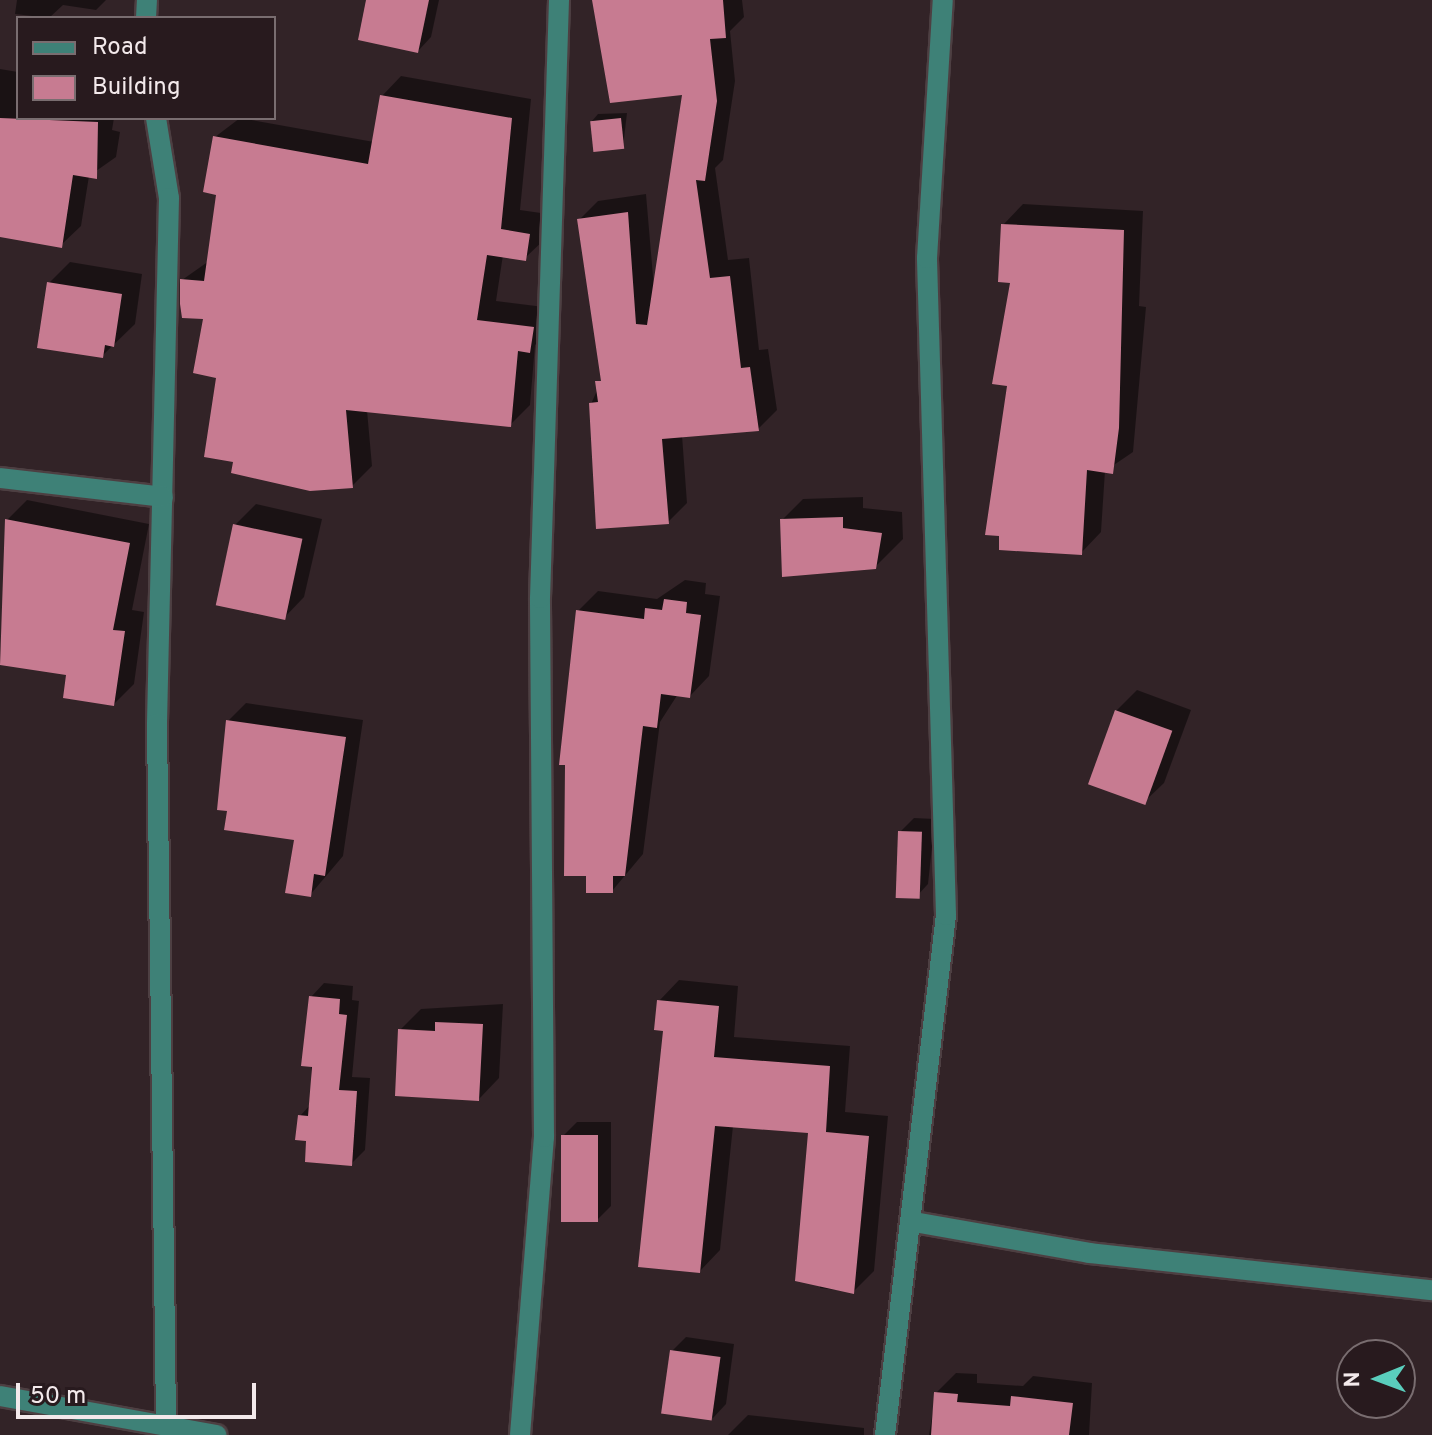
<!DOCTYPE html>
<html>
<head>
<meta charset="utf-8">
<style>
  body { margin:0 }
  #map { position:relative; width:1432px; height:1435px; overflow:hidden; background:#322327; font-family:Overpass,sans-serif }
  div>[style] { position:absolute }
  .shadow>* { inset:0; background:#0007 }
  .building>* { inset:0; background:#c77b91; transform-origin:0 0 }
  .roads { filter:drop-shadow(2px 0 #4d3f42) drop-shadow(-2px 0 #4d3f42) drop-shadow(0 2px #4d3f42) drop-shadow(0 -2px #4d3f42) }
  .minor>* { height:20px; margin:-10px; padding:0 10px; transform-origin:10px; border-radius:10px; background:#3e8177 }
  span { translate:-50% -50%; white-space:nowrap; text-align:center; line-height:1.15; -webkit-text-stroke:8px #281a1e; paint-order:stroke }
  .legend { position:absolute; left:16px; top:16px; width:260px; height:104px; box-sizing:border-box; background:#281a1e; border:2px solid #796d70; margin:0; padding:10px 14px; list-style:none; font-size:24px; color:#f3e9eb }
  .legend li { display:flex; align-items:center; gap:16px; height:40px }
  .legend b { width:40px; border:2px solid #796d70 }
  .north { position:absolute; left:1336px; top:1339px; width:80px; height:80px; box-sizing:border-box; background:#281a1e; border:2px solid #796d70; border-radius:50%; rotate:269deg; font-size:22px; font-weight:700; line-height:32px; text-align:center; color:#f3e9eb }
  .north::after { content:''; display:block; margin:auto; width:28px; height:36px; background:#5acebd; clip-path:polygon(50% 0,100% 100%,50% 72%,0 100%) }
  .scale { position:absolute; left:16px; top:1383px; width:240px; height:36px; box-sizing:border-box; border:4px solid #f3e9eb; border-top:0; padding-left:10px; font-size:24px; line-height:28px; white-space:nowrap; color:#f3e9eb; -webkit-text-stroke:6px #281a1e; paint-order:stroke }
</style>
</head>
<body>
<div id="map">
  <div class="shadow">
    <i style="clip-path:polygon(17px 0,106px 0,96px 10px,63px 5px,49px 18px,15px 14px)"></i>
    <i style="clip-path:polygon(368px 0,439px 0,431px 37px,418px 51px)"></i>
    <i style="clip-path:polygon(595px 0,742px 0,744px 17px,730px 31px,735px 81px,723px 160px,715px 168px,728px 260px,749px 258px,759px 350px,768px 349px,777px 410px,758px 429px,682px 435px,687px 503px,668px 522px,591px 404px,603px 377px,579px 220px,598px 201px,646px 194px,654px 288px,684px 93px)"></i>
    <i style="clip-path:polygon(0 69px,18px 72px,18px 118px,114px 118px,112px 130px,120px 132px,116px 157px,89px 176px,81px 226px,61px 245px,0 235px)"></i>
    <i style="clip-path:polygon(401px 76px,531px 99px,520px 210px,548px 214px,545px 239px,525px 258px,503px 255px,496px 301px,552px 308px,549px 331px,535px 345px,530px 405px,510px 425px,367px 410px,372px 466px,352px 486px,236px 460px,206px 317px,182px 280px,209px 261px,218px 193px,215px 137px,240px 118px,374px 142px,382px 96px)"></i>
    <i style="clip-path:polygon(627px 113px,623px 147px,592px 121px,598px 114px)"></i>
    <i style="clip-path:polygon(1023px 204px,1143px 211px,1139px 306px,1146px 307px,1133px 452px,1105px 471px,1101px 532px,1081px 553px,1010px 384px,1012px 281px,1003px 225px)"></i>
    <i style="clip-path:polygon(70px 262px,142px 274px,135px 324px,102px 356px,49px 283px)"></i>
    <i style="clip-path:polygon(863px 497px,863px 508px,902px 512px,903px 539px,875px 567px,784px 575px,782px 520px,803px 499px)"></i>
    <i style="clip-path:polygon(27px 500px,149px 524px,132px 610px,144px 612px,134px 684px,114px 704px,68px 673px,0 663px,7px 520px)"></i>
    <i style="clip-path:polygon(256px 504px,322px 519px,304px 597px,284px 618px,235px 525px)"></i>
    <i style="clip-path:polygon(685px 580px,706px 583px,705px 594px,720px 596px,709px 676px,690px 696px,678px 694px,660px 722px,643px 854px,612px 891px,578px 611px,598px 591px,657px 599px)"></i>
    <i style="clip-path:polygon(1137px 690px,1191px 710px,1164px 783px,1143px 803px,1116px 711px)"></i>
    <i style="clip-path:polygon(246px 703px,363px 720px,343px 856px,310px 895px,296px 838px,229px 809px,228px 721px)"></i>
    <i style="clip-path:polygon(914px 818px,935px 819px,928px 884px,915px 898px,900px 832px)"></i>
    <i style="clip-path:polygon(679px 980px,738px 986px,734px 1037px,850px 1046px,845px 1112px,888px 1116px,874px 1271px,853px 1292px,820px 1288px,810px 1132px,733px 1126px,720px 1250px,700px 1271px,659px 1001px)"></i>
    <i style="clip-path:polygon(324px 983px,353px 986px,352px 1000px,359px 1001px,352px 1077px,370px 1078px,365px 1150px,351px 1164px,308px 1139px,300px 1116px,311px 1104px,311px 997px)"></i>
    <i style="clip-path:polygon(503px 1004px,499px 1078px,479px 1099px,400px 1030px,421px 1009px)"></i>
    <i style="clip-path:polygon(577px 1122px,611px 1122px,611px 1206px,597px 1220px,563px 1136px)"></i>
    <i style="clip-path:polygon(686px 1337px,734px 1344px,726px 1404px,713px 1418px,672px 1351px)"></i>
    <i style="clip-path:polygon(956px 1373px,977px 1374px,977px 1383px,1023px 1386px,1033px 1376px,1092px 1383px,1089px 1435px,929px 1435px,936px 1393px)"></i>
    <i style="clip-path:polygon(748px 1415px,864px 1428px,864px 1435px,728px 1435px)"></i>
  </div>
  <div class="building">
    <i style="clip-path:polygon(366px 0,429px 0,418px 53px,358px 40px)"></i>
    <i style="clip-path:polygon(592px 0,723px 0,726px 38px,710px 39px,717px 101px,705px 181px,696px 180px,710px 278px,730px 276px,741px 368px,750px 367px,759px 431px,662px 439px,669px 524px,596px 529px,589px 403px,598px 402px,595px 381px,601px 381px,577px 219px,628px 212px,636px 324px,647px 325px,682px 95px,610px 103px)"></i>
    <i style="clip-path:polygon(380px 95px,512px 118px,501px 229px,530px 234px,526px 261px,487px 255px,477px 320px,534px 327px,530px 353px,518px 351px,511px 427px,346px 410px,353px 488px,310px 491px,231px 473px,233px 462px,204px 457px,216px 378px,193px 373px,203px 319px,182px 318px,180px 304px,180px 279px,204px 281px,216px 195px,203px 192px,213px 136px,368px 164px)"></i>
    <i style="clip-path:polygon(0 118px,98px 122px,97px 179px,73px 175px,62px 248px,0 237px)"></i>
    <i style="left:621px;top:118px;width:31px;height:31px;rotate:84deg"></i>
    <i style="clip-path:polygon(1001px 224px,1124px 230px,1119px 428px,1113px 474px,1087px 470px,1082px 555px,999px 550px,999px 536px,985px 535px,1007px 386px,992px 384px,1010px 283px,998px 282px)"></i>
    <i style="clip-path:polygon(47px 282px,122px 294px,114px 347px,105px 345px,103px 358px,37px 348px)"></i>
    <i style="clip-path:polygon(843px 517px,843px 528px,882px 533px,876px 569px,782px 577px,780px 519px)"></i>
    <i style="clip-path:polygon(5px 519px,130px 543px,113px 630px,125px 631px,114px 706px,63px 698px,66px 675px,0 665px)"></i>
    <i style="left:233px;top:524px;width:71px;height:83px;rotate:12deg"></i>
    <i style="clip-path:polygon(664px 599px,687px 602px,686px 613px,701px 615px,690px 698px,661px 694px,657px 728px,643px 726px,625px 876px,613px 876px,613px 893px,586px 893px,586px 876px,564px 876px,565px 765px,559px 765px,576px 610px,644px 619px,645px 608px,662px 610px)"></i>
    <i style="left:1115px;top:710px;width:61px;height:79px;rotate:20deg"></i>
    <i style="clip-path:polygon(226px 720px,346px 737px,325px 876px,314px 874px,311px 897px,285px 893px,294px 840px,224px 830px,227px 811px,217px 810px)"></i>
    <i style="left:898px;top:831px;width:24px;height:67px;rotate:2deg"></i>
    <i style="clip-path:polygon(309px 996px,340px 999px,339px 1014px,347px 1015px,339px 1090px,357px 1091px,352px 1166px,305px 1162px,306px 1141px,295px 1140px,298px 1115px,308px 1116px,312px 1067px,301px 1066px)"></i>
    <i style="clip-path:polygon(657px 1000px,719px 1006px,714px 1057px,830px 1066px,826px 1132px,869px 1136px,854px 1294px,795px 1281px,808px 1133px,715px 1126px,700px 1273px,638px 1267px,663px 1031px,654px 1030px)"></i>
    <i style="clip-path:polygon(435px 1022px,483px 1024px,479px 1101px,395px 1096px,398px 1029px,435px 1031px)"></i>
    <i style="left:561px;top:1135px;width:37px;height:87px"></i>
    <i style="left:670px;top:1350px;width:51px;height:64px;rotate:8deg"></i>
    <i style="clip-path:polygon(934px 1392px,958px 1394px,957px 1402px,1010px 1406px,1011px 1396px,1073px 1403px,1069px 1435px,931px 1435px)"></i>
  </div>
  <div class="roads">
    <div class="minor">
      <i style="left:146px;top:18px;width:18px;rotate:-87deg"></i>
      <i style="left:156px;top:118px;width:81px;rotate:80.8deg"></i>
      <i style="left:169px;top:198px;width:526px;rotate:91.31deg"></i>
      <i style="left:157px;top:724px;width:700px;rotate:89.26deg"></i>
      <i style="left:0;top:478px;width:164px;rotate:6.6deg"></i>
      <i style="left:914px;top:1222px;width:178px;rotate:10deg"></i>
      <i style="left:1089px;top:1253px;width:345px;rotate:6.2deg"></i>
      <i style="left:0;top:1396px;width:220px;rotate:10.2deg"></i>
      <i style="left:520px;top:1435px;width:299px;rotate:-85.4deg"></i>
      <i style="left:544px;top:1137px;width:539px;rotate:-90.43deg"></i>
      <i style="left:540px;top:598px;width:598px;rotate:-88.18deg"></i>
      <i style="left:885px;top:1435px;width:524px;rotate:-83.31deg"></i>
      <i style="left:946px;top:915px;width:657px;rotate:-91.66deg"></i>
      <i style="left:927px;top:258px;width:258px;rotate:-86.5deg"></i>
    </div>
  </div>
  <ul class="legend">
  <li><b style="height:10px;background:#3e8177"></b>Road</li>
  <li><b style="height:22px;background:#c77b91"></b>Building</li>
  </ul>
  <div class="north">N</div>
  <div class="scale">50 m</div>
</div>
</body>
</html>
